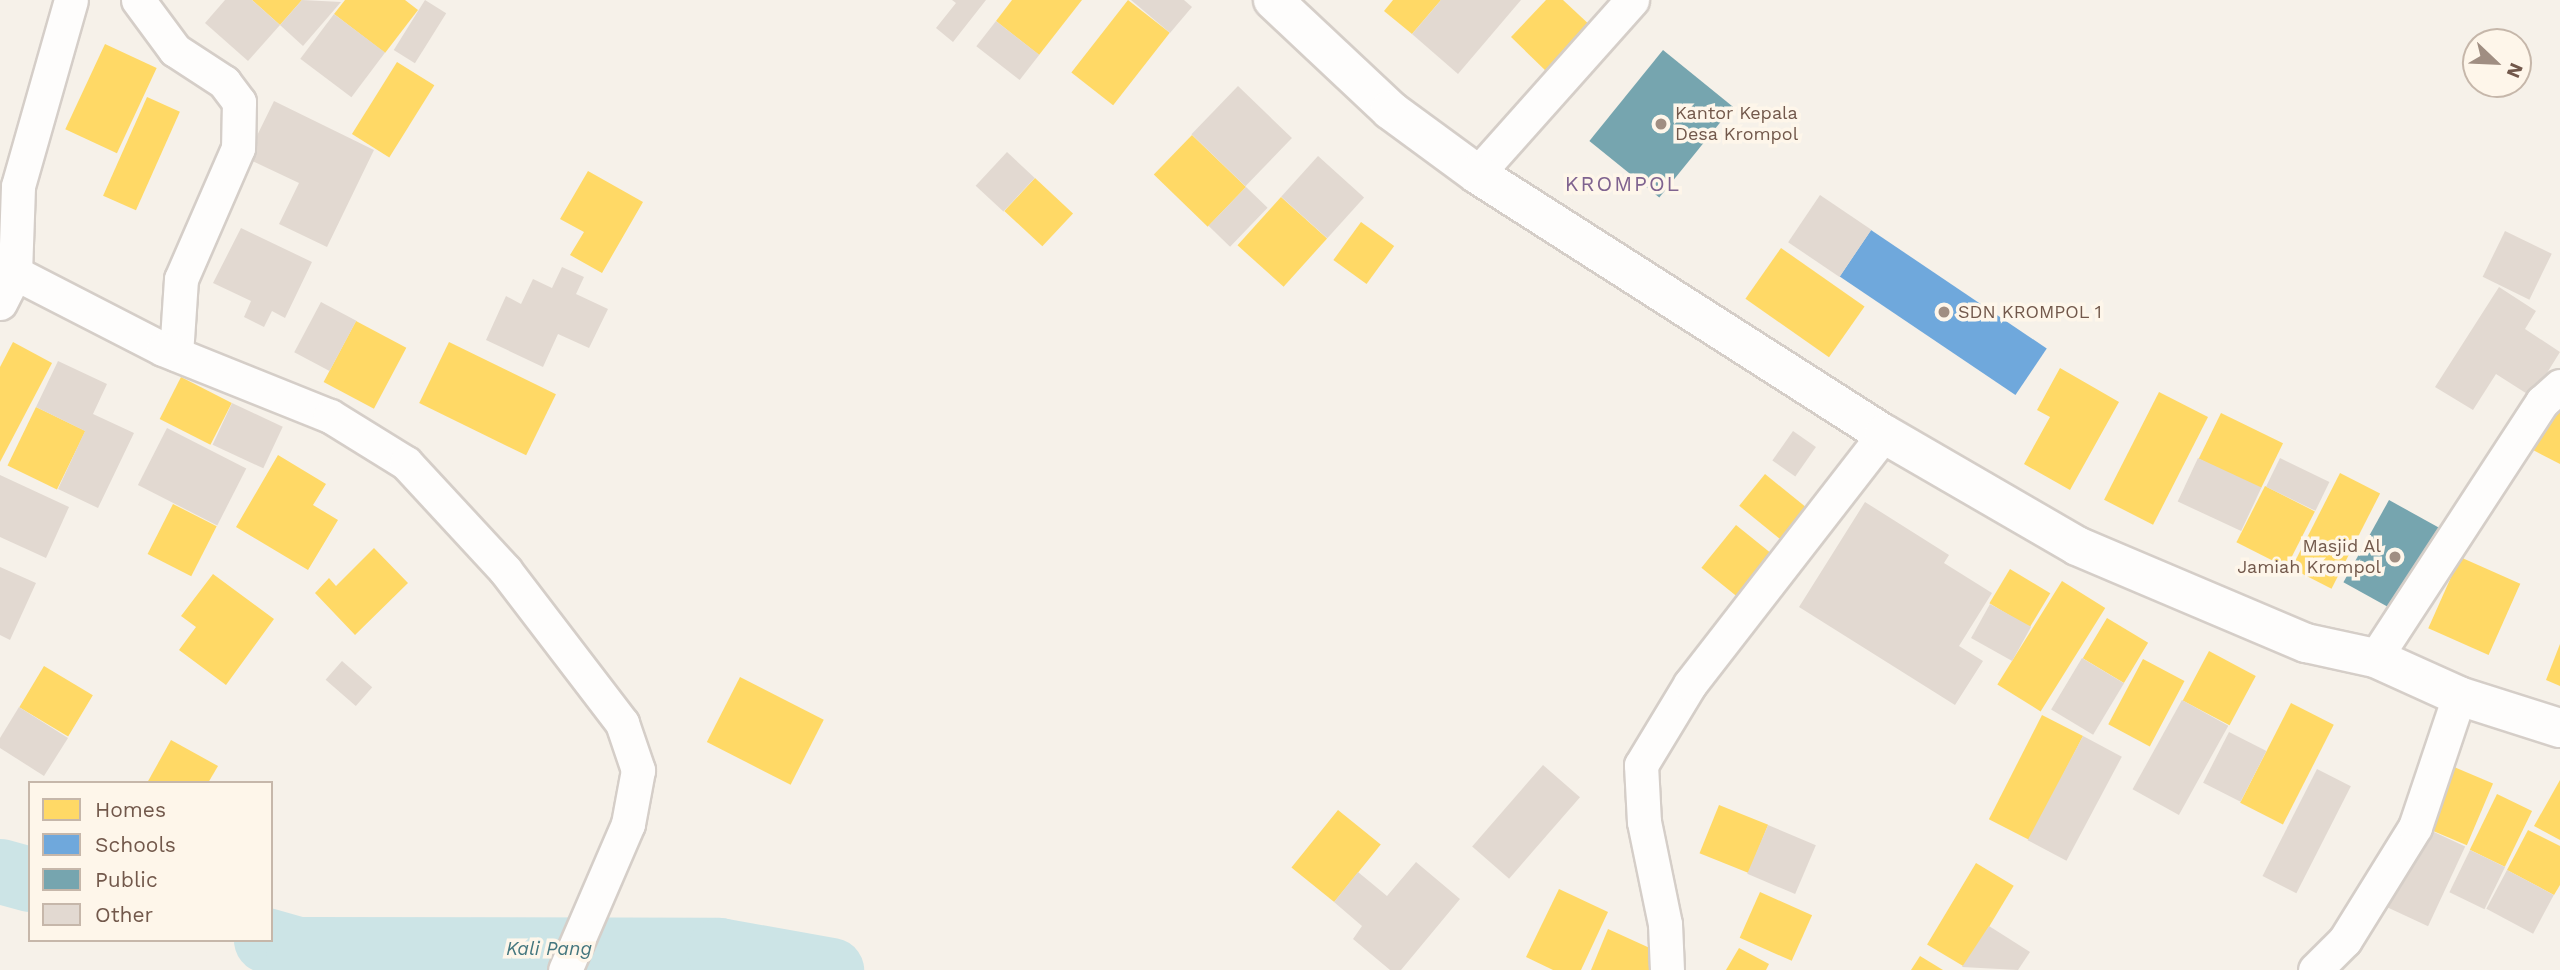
<!DOCTYPE html>
<html>
<head>
<meta charset="utf-8">
<style>
  body { margin:0 }
  #map { position:relative; width:2560px; height:970px; overflow:hidden; background:#f6f1e9; font-family:"Work Sans",sans-serif }
  div>[style] { position:absolute }
  .homes>* { inset:0; background:#ffd966; transform-origin:0 0 }
  .schools>* { inset:0; background:#6fa8dc; transform-origin:0 0 }
  .public>* { inset:0; background:#76a5af; transform-origin:0 0 }
  .river>* { height:65px; margin:-32.5px; padding:0 32.5px; transform-origin:32.5px; border-radius:32.5px; background:#cce4e6 }
  .building>* { inset:0; background:#e2d9d1; transform-origin:0 0 }
  .roads { filter:drop-shadow(2px 0 #d5cec8) drop-shadow(-2px 0 #d5cec8) drop-shadow(0 2px #d5cec8) drop-shadow(0 -2px #d5cec8) }
  .minor>* { height:33px; margin:-16.5px; padding:0 16.5px; transform-origin:16.5px; border-radius:16.5px; background:#fefdfc }
  .tertiary>* { height:38px; margin:-19px; padding:0 19px; transform-origin:19px; border-radius:19px; background:#fefdfc }
  .dots>* { width:19px; height:19px; translate:-50% -50%; box-sizing:border-box; border:4px solid #fef6ea; border-radius:50% }
  span { translate:-50% -50%; white-space:nowrap; text-align:center; line-height:1.15; -webkit-text-stroke:7px #fef6ea; paint-order:stroke }
  .poi-label { font-size:18px; color:#72584b }
  .left { translate:0 -50%; text-align:left }
  .right { translate:-100% -50%; text-align:right }
  .water-label { font-size:19px; color:#43767e; font-style:italic }
  .quarter-label { font-size:21px; color:#7f638f; letter-spacing:2px }
  .legend { position:absolute; left:28px; top:781px; width:245px; height:161px; box-sizing:border-box; background:#fef6ea; border:2px solid #c6b7aa; margin:0; padding:9px 12px; list-style:none; font-size:21px; color:#72584b }
  .legend li { display:flex; align-items:center; gap:14px; height:35px }
  .legend b { width:35px; border:2px solid #c6b7aa }
  .north { position:absolute; left:2462px; top:28px; width:70px; height:70px; box-sizing:border-box; background:#fef6ea; border:2px solid #c6b7aa; border-radius:50%; rotate:113deg; font-size:19px; font-weight:700; line-height:28px; text-align:center; color:#72584b }
  .north::after { content:''; display:block; margin:auto; width:24px; height:32px; background:#a08e82; clip-path:polygon(50% 0,100% 100%,50% 72%,0 100%) }
</style>
</head>
<body>
<div id="map">
  <div class="homes">
    <i style="clip-path:polygon(252px 0,302px 0,280px 25px)"></i>
    <i style="clip-path:polygon(345px 0,405px 0,418px 10px,385px 53px,334px 14px)"></i>
    <i style="clip-path:polygon(1012px 0,1082px 0,1039px 55px,996px 21px)"></i>
    <i style="left:1128px;top:0;width:53px;height:92px;rotate:38deg"></i>
    <i style="clip-path:polygon(1393px 0,1441px 0,1412px 34px,1384px 11px)"></i>
    <i style="clip-path:polygon(1546px 0,1563px 0,1593px 28px,1549px 74px,1511px 37px)"></i>
    <i style="left:105px;top:44px;width:57px;height:94px;rotate:25deg"></i>
    <i style="left:397px;top:62px;width:44px;height:85px;rotate:32deg"></i>
    <i style="left:147px;top:97px;width:36px;height:108px;rotate:24deg"></i>
    <i style="left:1192px;top:135px;width:75px;height:55px;rotate:44deg"></i>
    <i style="clip-path:polygon(588px 171px,643px 202px,602px 273px,570px 255px,584px 232px,560px 219px)"></i>
    <i style="left:1035px;top:178px;width:52px;height:45px;rotate:43deg"></i>
    <i style="left:1281px;top:197px;width:62px;height:65px;rotate:42deg"></i>
    <i style="left:1361px;top:222px;width:41px;height:47px;rotate:36deg"></i>
    <i style="left:1781px;top:248px;width:102px;height:62px;rotate:35deg"></i>
    <i style="left:356px;top:321px;width:57px;height:69px;rotate:28deg"></i>
    <i style="clip-path:polygon(13px 342px,52px 363px,0 462px,0 367px)"></i>
    <i style="left:449px;top:342px;width:119px;height:68px;rotate:26deg"></i>
    <i style="clip-path:polygon(2060px 368px,2119px 402px,2070px 490px,2024px 464px,2050px 417px,2037px 410px)"></i>
    <i style="left:181px;top:377px;width:57px;height:47px;rotate:27deg"></i>
    <i style="left:2159px;top:392px;width:55px;height:121px;rotate:27deg"></i>
    <i style="clip-path:polygon(2557px 404px,2560px 406px,2560px 464px,2533px 450px)"></i>
    <i style="left:36px;top:407px;width:55px;height:65px;rotate:26deg"></i>
    <i style="left:2221px;top:413px;width:69px;height:51px;rotate:26deg"></i>
    <i style="clip-path:polygon(278px 455px,326px 484px,313px 505px,338px 520px,308px 570px,236px 527px)"></i>
    <i style="left:2340px;top:473px;width:45px;height:107px;rotate:27deg"></i>
    <i style="left:1765px;top:474px;width:58px;height:41px;rotate:39deg"></i>
    <i style="left:2265px;top:486px;width:56px;height:63px;rotate:27deg"></i>
    <i style="left:173px;top:504px;width:49px;height:56px;rotate:27deg"></i>
    <i style="left:1736px;top:525px;width:51px;height:55px;rotate:39deg"></i>
    <i style="clip-path:polygon(374px 548px,408px 583px,355px 635px,315px 593px,329px 578px,336px 586px)"></i>
    <i style="left:2460px;top:557px;width:66px;height:78px;rotate:24deg"></i>
    <i style="left:2010px;top:569px;width:47px;height:40px;rotate:31deg"></i>
    <i style="clip-path:polygon(213px 574px,274px 619px,226px 685px,179px 650px,196px 627px,181px 616px)"></i>
    <i style="left:2062px;top:581px;width:51px;height:122px;rotate:32deg"></i>
    <i style="left:2107px;top:618px;width:48px;height:47px;rotate:31deg"></i>
    <i style="clip-path:polygon(2560px 644px,2560px 686px,2546px 680px)"></i>
    <i style="left:2209px;top:651px;width:53px;height:56px;rotate:28deg"></i>
    <i style="left:2143px;top:659px;width:47px;height:74px;rotate:28deg"></i>
    <i style="left:44px;top:666px;width:57px;height:48px;rotate:31deg"></i>
    <i style="left:740px;top:677px;width:94px;height:73px;rotate:27deg"></i>
    <i style="left:2291px;top:703px;width:48px;height:112px;rotate:27deg"></i>
    <i style="left:2042px;top:715px;width:46px;height:117px;rotate:27deg"></i>
    <i style="clip-path:polygon(171px 740px,218px 766px,208px 783px,147px 783px)"></i>
    <i style="left:2447px;top:764px;width:50px;height:67px;rotate:23deg"></i>
    <i style="clip-path:polygon(2560px 780px,2560px 840px,2534px 826px)"></i>
    <i style="left:2497px;top:794px;width:39px;height:62px;rotate:26deg"></i>
    <i style="left:1719px;top:805px;width:53px;height:52px;rotate:22deg"></i>
    <i style="left:1338px;top:810px;width:55px;height:74px;rotate:39deg"></i>
    <i style="clip-path:polygon(2528px 830px,2560px 846px,2560px 885px,2554px 895px,2507px 870px)"></i>
    <i style="left:1976px;top:863px;width:44px;height:95px;rotate:31deg"></i>
    <i style="clip-path:polygon(1559px 889px,1608px 912px,1581px 970px,1553px 970px,1526px 957px)"></i>
    <i style="left:1760px;top:892px;width:57px;height:50px;rotate:24deg"></i>
    <i style="clip-path:polygon(1608px 929px,1663px 954px,1655px 970px,1591px 970px)"></i>
    <i style="clip-path:polygon(1739px 948px,1769px 964px,1766px 970px,1726px 970px)"></i>
    <i style="clip-path:polygon(1920px 956px,1943px 970px,1911px 970px)"></i>
  </div>
  <div class="schools">
    <i style="left:1871px;top:230px;width:212px;height:56px;rotate:34deg"></i>
  </div>
  <div class="public">
    <i style="left:1663px;top:50px;width:90px;height:117px;rotate:39deg"></i>
    <i style="left:2389px;top:500px;width:65px;height:94px;rotate:29deg"></i>
  </div>
  <div class="river">
    <i style="left:0;top:871px;width:31px;rotate:15deg"></i>
    <i style="left:266px;top:940px;width:33px;rotate:16deg"></i>
    <i style="left:298px;top:949px;width:421px;rotate:0.1deg"></i>
    <i style="left:719px;top:950px;width:114px;rotate:10.1deg"></i>
  </div>
  <div class="building">
    <i style="clip-path:polygon(225px 0,252px 0,280px 25px,248px 61px,205px 23px)"></i>
    <i style="clip-path:polygon(302px 0,341px 2px,303px 46px,280px 25px)"></i>
    <i style="left:425px;top:0;width:25px;height:59px;rotate:32deg"></i>
    <i style="clip-path:polygon(952px 0,986px 0,953px 42px,936px 28px,956px 3px)"></i>
    <i style="clip-path:polygon(1131px 0,1184px 0,1192px 7px,1170px 33px)"></i>
    <i style="clip-path:polygon(1441px 0,1521px 0,1458px 74px,1412px 34px)"></i>
    <i style="left:334px;top:14px;width:64px;height:56px;rotate:37deg"></i>
    <i style="left:996px;top:21px;width:55px;height:32px;rotate:38deg"></i>
    <i style="left:1238px;top:86px;width:75px;height:67px;rotate:44deg"></i>
    <i style="clip-path:polygon(274px 101px,374px 150px,327px 247px,279px 224px,299px 183px,246px 158px)"></i>
    <i style="left:1007px;top:152px;width:38px;height:46px;rotate:43deg"></i>
    <i style="left:1318px;top:156px;width:62px;height:55px;rotate:42deg"></i>
    <i style="left:1246px;top:187px;width:30px;height:54px;rotate:44deg"></i>
    <i style="left:1820px;top:195px;width:62px;height:57px;rotate:34deg"></i>
    <i style="clip-path:polygon(241px 228px,312px 262px,285px 318px,272px 311px,264px 327px,244px 317px,251px 301px,213px 283px)"></i>
    <i style="left:2505px;top:231px;width:52px;height:51px;rotate:26deg"></i>
    <i style="clip-path:polygon(562px 267px,584px 277px,576px 294px,608px 309px,589px 348px,558px 334px,543px 367px,486px 340px,506px 296px,521px 304px,533px 279px,552px 288px)"></i>
    <i style="clip-path:polygon(2499px 287px,2536px 311px,2525px 329px,2560px 352px,2532px 397px,2496px 374px,2473px 410px,2435px 387px)"></i>
    <i style="left:321px;top:302px;width:40px;height:57px;rotate:28deg"></i>
    <i style="clip-path:polygon(58px 361px,107px 384px,93px 414px,134px 433px,98px 508px,58px 489px,85px 431px,36px 407px)"></i>
    <i style="left:232px;top:403px;width:56px;height:46px;rotate:25deg"></i>
    <i style="left:167px;top:428px;width:89px;height:64px;rotate:27deg"></i>
    <i style="left:1793px;top:431px;width:28px;height:36px;rotate:35deg"></i>
    <i style="left:2198px;top:458px;width:70px;height:48px;rotate:25deg"></i>
    <i style="left:2280px;top:458px;width:55px;height:32px;rotate:26deg"></i>
    <i style="clip-path:polygon(0 475px,69px 507px,46px 558px,0 537px)"></i>
    <i style="clip-path:polygon(1865px 502px,1949px 555px,1944px 563px,1992px 593px,1959px 646px,1983px 661px,1955px 705px,1799px 607px)"></i>
    <i style="clip-path:polygon(0 567px,36px 583px,10px 640px,0 635px)"></i>
    <i style="left:1990px;top:604px;width:47px;height:39px;rotate:29deg"></i>
    <i style="left:2082px;top:658px;width:49px;height:60px;rotate:31deg"></i>
    <i style="left:342px;top:661px;width:40px;height:25px;rotate:41deg"></i>
    <i style="left:2182px;top:700px;width:53px;height:102px;rotate:29deg"></i>
    <i style="clip-path:polygon(19px 707px,68px 738px,44px 776px,0 748px,0 738px)"></i>
    <i style="left:2229px;top:732px;width:42px;height:57px;rotate:27deg"></i>
    <i style="left:2083px;top:736px;width:44px;height:118px;rotate:28deg"></i>
    <i style="left:1543px;top:765px;width:49px;height:108px;rotate:41deg"></i>
    <i style="left:2317px;top:769px;width:38px;height:120px;rotate:27deg"></i>
    <i style="left:1768px;top:825px;width:52px;height:53px;rotate:23deg"></i>
    <i style="left:2419px;top:825px;width:51px;height:88px;rotate:25deg"></i>
    <i style="left:2470px;top:850px;width:39px;height:47px;rotate:26deg"></i>
    <i style="clip-path:polygon(1416px 862px,1460px 899px,1401px 970px,1390px 970px,1353px 939px,1362px 926px,1334px 902px,1358px 872px,1387px 896px)"></i>
    <i style="left:2507px;top:870px;width:53px;height:44px;rotate:28deg"></i>
    <i style="clip-path:polygon(1989px 926px,2030px 952px,2018px 970px,1962px 967px)"></i>
  </div>
  <div class="roads">
    <div class="minor">
      <i style="left:138px;top:0;width:62px;rotate:53.5deg"></i>
      <i style="left:175px;top:50px;width:59px;rotate:33.1deg"></i>
      <i style="left:224px;top:82px;width:25px;rotate:53deg"></i>
      <i style="left:239px;top:102px;width:46px;rotate:91.2deg"></i>
      <i style="left:238px;top:148px;width:143px;rotate:113.5deg"></i>
      <i style="left:181px;top:279px;width:75px;rotate:93.8deg"></i>
      <i style="left:1477px;top:174px;width:233px;rotate:-48.3deg"></i>
      <i style="left:15px;top:273px;width:166px;rotate:27.2deg"></i>
      <i style="left:163px;top:349px;width:180px;rotate:21.9deg"></i>
      <i style="left:330px;top:416px;width:89px;rotate:31.7deg"></i>
      <i style="left:406px;top:463px;width:146px;rotate:47.2deg"></i>
      <i style="left:505px;top:570px;width:193px;rotate:52.6deg"></i>
      <i style="left:622px;top:723px;width:50px;rotate:71.2deg"></i>
      <i style="left:638px;top:770px;width:55px;rotate:100.5deg"></i>
      <i style="left:628px;top:824px;width:159px;rotate:113.3deg"></i>
      <i style="left:0;top:303px;width:34px;rotate:-63deg"></i>
      <i style="left:15px;top:273px;width:87px;rotate:-88deg"></i>
      <i style="left:18px;top:186px;width:193px;rotate:-74.1deg"></i>
      <i style="left:2375px;top:658px;width:306px;rotate:-56.9deg"></i>
      <i style="left:2542px;top:402px;width:24px;rotate:-42deg"></i>
      <i style="left:1667px;top:970px;width:46px;rotate:-92.5deg"></i>
      <i style="left:1665px;top:924px;width:104px;rotate:-101.6deg"></i>
      <i style="left:1644px;top:822px;width:57px;rotate:-93deg"></i>
      <i style="left:1641px;top:765px;width:95px;rotate:-58.8deg"></i>
      <i style="left:1690px;top:684px;width:316px;rotate:-52.2deg"></i>
      <i style="left:2315px;top:970px;width:42px;rotate:-45deg"></i>
      <i style="left:2345px;top:940px;width:133px;rotate:-58.2deg"></i>
      <i style="left:2415px;top:827px;width:138px;rotate:-71.4deg"></i>
    </div>
    <div class="tertiary">
      <i style="left:1273px;top:0;width:161px;rotate:43.2deg"></i>
      <i style="left:1390px;top:110px;width:108px;rotate:36.3deg"></i>
      <i style="left:1477px;top:174px;width:483px;rotate:32.6deg"></i>
      <i style="left:1884px;top:434px;width:223px;rotate:30.1deg"></i>
      <i style="left:2077px;top:546px;width:249px;rotate:23deg"></i>
      <i style="left:2306px;top:643px;width:71px;rotate:12.3deg"></i>
      <i style="left:2375px;top:658px;width:92px;rotate:24.3deg"></i>
      <i style="left:2459px;top:696px;width:106px;rotate:17.6deg"></i>
    </div>
  </div>
  <div class="dots">
    <i style="left:1661px;top:124px;background:#a08e82"></i>
    <i style="left:1944px;top:312px;background:#a08e82"></i>
    <i style="left:2395px;top:557px;background:#a08e82"></i>
  </div>
  <div class="poi-label">
    <span class="left" style="left:1675px;top:124px">Kantor Kepala<br>Desa Krompol</span>
    <span class="left" style="left:1958px;top:312px">SDN KROMPOL 1</span>
    <span class="right" style="left:2381px;top:557px">Masjid Al<br>Jamiah Krompol</span>
  </div>
  <div class="water-label">
    <span style="left:549px;top:949px">Kali Pang</span>
  </div>
  <div class="quarter-label">
    <span style="left:1623px;top:184px">KROMPOL</span>
  </div>
  <ul class="legend">
  <li><b style="height:19px;background:#ffd966"></b>Homes</li>
  <li><b style="height:19px;background:#6fa8dc"></b>Schools</li>
  <li><b style="height:19px;background:#76a5af"></b>Public</li>
  <li><b style="height:19px;background:#e2d9d1"></b>Other</li>
  </ul>
  <div class="north">N</div>
</div>
</body>
</html>
